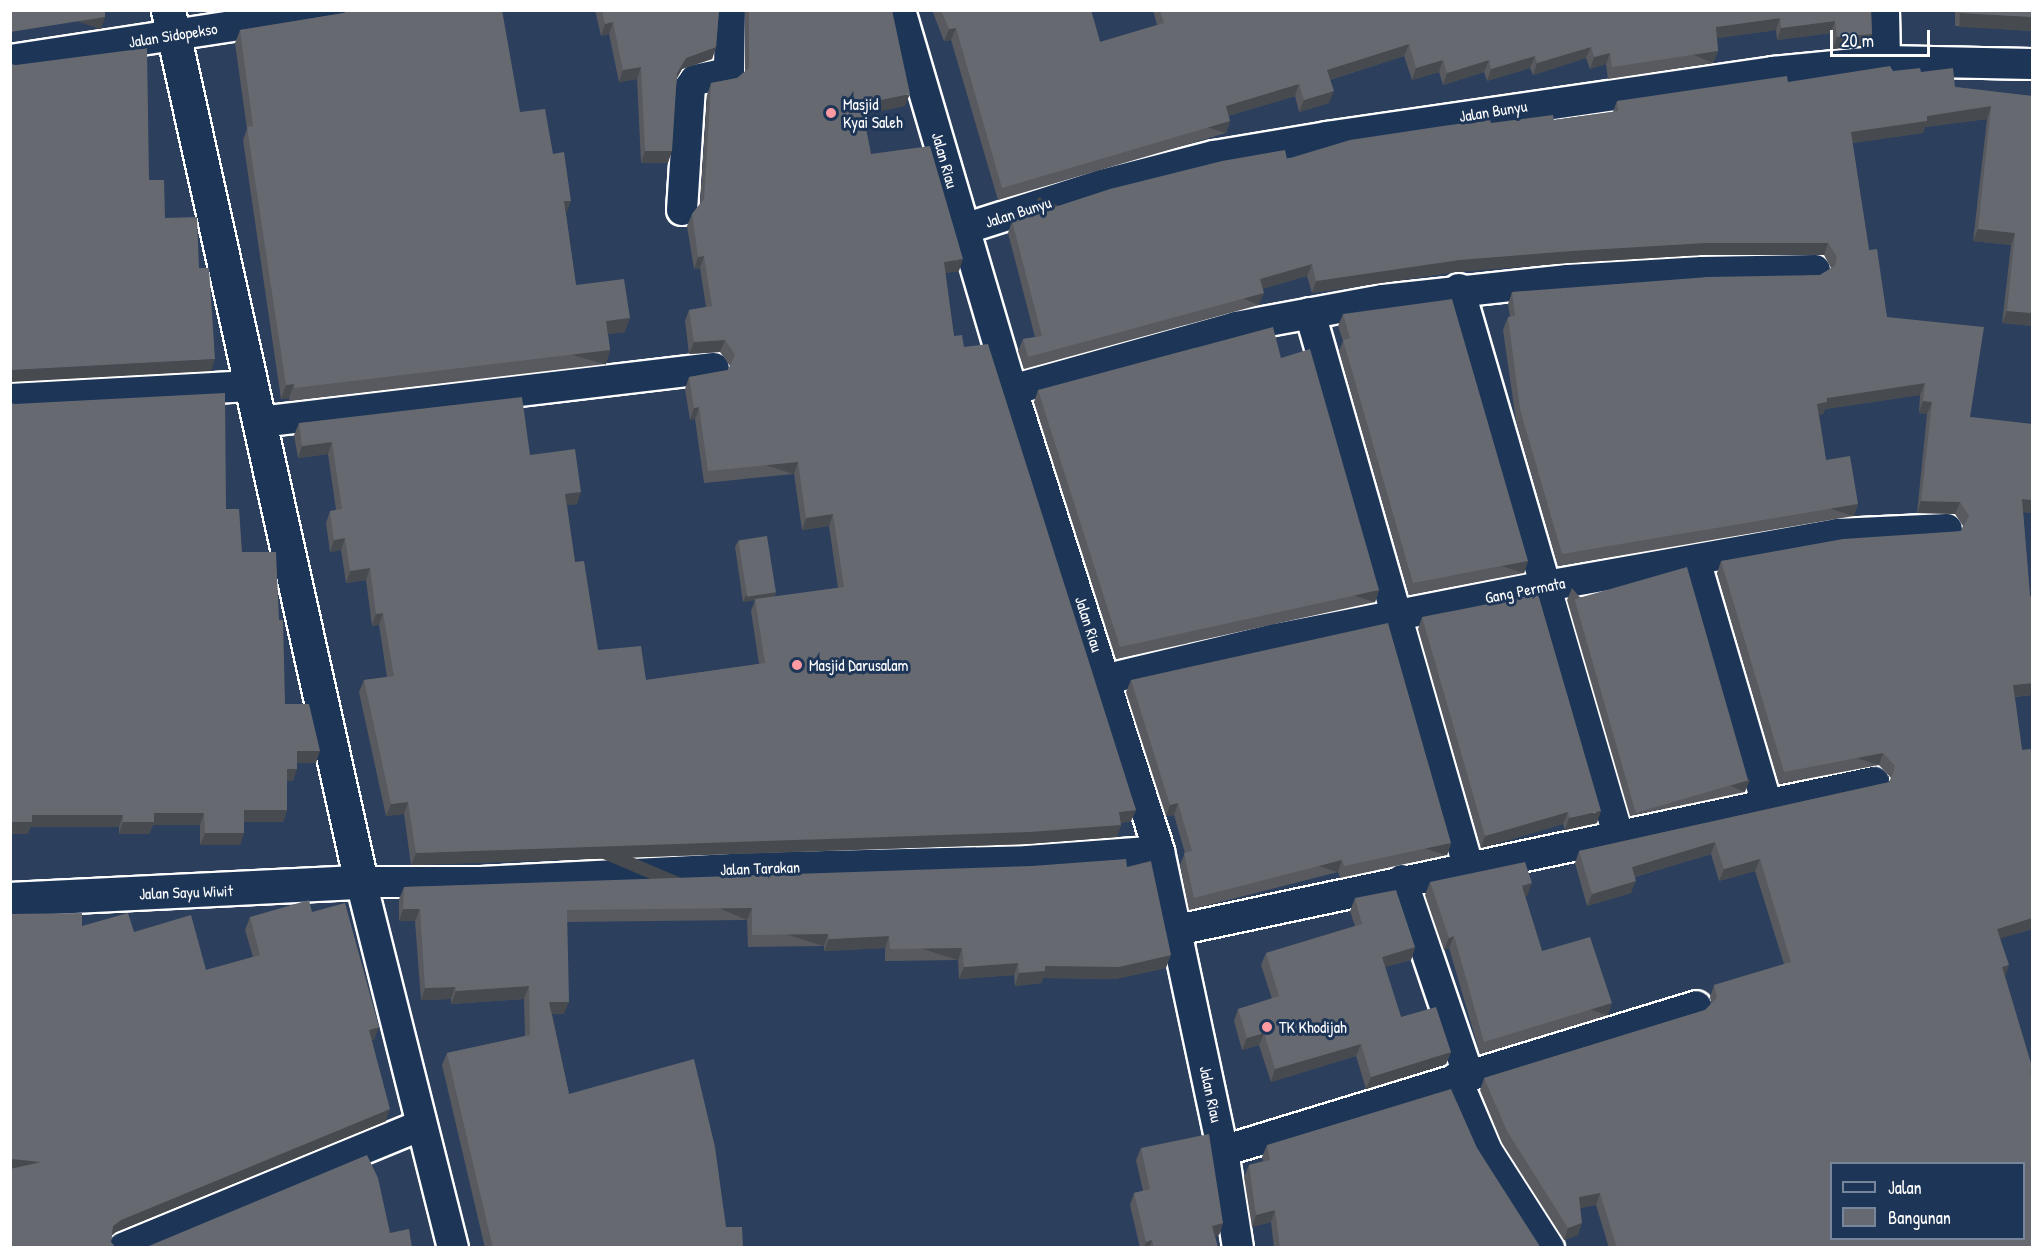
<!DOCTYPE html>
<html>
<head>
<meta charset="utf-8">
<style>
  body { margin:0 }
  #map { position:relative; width:2043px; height:1258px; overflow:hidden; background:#2c3f5c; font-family:"Patrick Hand",sans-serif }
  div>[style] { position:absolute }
  .roads { filter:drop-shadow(2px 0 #fff) drop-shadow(-2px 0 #fff) drop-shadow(0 2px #fff) drop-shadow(0 -2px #fff) }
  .minor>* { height:30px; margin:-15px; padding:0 15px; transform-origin:15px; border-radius:15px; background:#1d3557 }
  .secondary>* { height:33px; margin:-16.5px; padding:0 16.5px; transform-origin:16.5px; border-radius:16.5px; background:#1d3557 }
  .wall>* { inset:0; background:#585a60 }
  .shaded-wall>* { inset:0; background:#474a4e; transform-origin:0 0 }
  .building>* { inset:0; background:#666970; transform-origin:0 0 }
  .dots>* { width:16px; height:16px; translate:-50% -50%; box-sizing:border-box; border:3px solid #1d3557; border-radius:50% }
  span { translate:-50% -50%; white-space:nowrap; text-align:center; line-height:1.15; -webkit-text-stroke:6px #1d3557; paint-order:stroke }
  .street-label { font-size:16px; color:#fff }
  .poi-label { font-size:16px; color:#fff }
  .left { translate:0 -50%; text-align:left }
  .frame { position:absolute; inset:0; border:12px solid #fff; pointer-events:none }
  .legend { position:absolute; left:1830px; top:1162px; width:195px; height:78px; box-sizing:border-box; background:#1d3557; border:2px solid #77869a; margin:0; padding:8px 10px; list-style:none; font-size:18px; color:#fff }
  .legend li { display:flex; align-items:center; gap:12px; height:30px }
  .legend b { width:30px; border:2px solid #77869a }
  .scale { position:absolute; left:1830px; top:30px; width:100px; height:27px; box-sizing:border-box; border:3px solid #fff; border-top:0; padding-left:8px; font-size:18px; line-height:21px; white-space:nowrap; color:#fff; -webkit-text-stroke:4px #1d3557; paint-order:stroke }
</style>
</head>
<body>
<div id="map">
  <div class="roads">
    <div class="minor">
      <i style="left:900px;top:10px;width:396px;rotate:73.6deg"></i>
      <i style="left:1012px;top:390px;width:484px;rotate:72.3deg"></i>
      <i style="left:1159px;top:851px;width:307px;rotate:78deg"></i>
      <i style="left:1223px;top:1151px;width:98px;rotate:81.2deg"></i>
      <i style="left:1884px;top:10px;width:51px;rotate:88.9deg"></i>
      <i style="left:10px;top:60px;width:330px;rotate:-8.7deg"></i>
      <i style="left:682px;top:210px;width:123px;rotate:-86.3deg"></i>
      <i style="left:690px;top:87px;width:9px;rotate:-54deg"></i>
      <i style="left:695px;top:80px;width:35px;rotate:-12deg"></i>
      <i style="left:729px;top:73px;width:63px;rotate:-89.1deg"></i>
      <i style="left:964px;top:229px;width:144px;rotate:-17.8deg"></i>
      <i style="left:1101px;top:185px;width:117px;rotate:-14.4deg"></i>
      <i style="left:1214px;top:156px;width:115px;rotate:-9.5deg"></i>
      <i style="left:1327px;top:137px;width:451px;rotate:-8.3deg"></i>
      <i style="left:1773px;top:72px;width:113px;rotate:-5.6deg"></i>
      <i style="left:1885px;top:61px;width:147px;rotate:1.2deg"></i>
      <i style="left:1459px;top:289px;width:569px;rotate:73.76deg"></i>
      <i style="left:1310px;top:313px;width:575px;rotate:74.05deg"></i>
      <i style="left:1012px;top:390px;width:233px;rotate:-15.7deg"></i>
      <i style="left:1236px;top:327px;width:149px;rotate:-10.4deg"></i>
      <i style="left:1383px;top:300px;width:186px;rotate:-6.2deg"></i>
      <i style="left:1568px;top:280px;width:134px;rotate:-3.4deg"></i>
      <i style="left:1702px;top:272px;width:113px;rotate:-1deg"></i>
      <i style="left:10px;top:399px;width:241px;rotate:-3.1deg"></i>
      <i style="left:260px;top:422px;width:457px;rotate:-6.8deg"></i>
      <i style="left:1695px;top:560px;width:254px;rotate:73.6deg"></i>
      <i style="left:1107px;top:679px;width:173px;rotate:-13.4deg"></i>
      <i style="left:1275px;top:639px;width:276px;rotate:-11.1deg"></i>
      <i style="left:1546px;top:586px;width:296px;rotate:-10.1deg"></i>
      <i style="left:1837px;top:534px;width:110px;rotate:-2.6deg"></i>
      <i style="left:1402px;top:880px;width:205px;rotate:71.2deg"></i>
      <i style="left:1177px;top:930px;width:713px;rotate:-11.99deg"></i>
      <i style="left:1456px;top:1078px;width:79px;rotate:67deg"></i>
      <i style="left:1487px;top:1151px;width:115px;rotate:57.4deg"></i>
      <i style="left:1223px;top:1151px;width:495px;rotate:-17deg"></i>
      <i style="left:123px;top:1248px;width:322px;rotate:-22.4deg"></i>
      <i style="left:453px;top:1248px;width:377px;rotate:-104.1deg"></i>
      <i style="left:361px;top:882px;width:120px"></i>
      <i style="left:481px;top:882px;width:265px;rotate:-3deg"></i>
      <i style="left:746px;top:868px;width:281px;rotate:-1.4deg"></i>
      <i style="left:1027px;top:861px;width:132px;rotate:-4.3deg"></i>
    </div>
    <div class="secondary">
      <i style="left:10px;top:899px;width:351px;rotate:-2.8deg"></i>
      <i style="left:361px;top:882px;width:893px;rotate:-102.48deg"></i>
    </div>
  </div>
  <div class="wall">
    <i style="clip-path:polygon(595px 10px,719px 10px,716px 47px,712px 59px,682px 69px,677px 78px,668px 163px,641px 163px,637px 79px,619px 82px,609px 34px,601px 36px)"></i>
    <i style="clip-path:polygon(745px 10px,892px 10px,905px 106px,863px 114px,871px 154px,959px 271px,945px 273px,954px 336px,964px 347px,1136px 810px,1131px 821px,1121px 823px,1121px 825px,1117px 837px,1026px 844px,411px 865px,404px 814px,386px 816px,359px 692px,364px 680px,387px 677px,379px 625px,372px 626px,366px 580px,346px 583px,341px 550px,330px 552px,326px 523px,330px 511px,336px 510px,328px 454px,298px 458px,294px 435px,299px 423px,530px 455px,577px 504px,567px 505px,575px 562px,598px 650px,646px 680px,759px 664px,751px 611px,755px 600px,743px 602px,735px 547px,738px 541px,776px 592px,774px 597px,838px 588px,829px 526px,802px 530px,794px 474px,704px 483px,695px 419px,690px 420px,685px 389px,689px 377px,728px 370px,730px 366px,720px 352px,689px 354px,685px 321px,689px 310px,706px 307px,700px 268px,694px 269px,687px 226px,692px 214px,700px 204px,707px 95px,711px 83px,737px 78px,745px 72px)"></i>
    <i style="clip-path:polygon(932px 10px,1091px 10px,1100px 42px,1157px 25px,1153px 10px,1871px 10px,1872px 34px,1867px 45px,1833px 49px,1831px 33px,1777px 40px,1776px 30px,1717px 38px,1718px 51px,1713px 63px,1608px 79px,1606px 64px,1590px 69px,1586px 58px,1533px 75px,1530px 68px,1487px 81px,1484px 72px,1443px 85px,1439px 72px,1412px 80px,1404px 56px,1330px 80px,1329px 103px,1299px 112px,1295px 96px,1228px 116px,1230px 121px,1226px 133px,998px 200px,951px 40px,944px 41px)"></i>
    <i style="clip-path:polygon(1955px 10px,2032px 10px,2032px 31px,1955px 26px)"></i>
    <i style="clip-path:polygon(344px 13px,520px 112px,553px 154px,566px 214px,576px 285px,625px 332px,608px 334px,610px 350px,606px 364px,289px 401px,289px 398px,281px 399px,243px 140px,247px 129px,235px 43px,240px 30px)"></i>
    <i style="clip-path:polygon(1893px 71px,1921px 72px,1955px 87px,2032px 96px,2032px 326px,2002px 323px,2011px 245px,1973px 241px,1987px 119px,1925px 127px,1923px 133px,1852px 143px,1869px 250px,1887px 317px,1970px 417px,2032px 424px,2032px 513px,2023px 512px,2030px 596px,2032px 596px,2032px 695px,2015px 697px,2022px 750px,2032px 749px,2032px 929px,2000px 938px,2005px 976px,2032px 1067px,2032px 1072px,2031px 1076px,2032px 1248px,1609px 1248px,1596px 1205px,1580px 1208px,1578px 1235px,1564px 1240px,1502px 1143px,1480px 1090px,1484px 1078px,1705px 1010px,1711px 1004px,1710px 997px,1714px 985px,1784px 964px,1755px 871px,1719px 881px,1711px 854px,1635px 877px,1631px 893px,1587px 906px,1575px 863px,1579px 851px,1889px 782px,1891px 778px,1879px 765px,1779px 784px,1717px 573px,1721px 561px,1961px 531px,1963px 526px,1955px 514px,1917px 513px,1927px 414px,1919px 413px,1920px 395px,1825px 409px,1823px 414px,1819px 415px,1826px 460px,1858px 504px,1854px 516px,1558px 566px,1516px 421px,1503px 330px,1508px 317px,1510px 317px,1508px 304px,1512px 292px,1820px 275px,1831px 268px,1824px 255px,1701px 255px,1567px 263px,1455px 272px,1312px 293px,1307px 276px,1262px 289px,1259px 305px,1024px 369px,1018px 351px,1023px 339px,1035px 337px,1008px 233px,1012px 221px,1287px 159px,1491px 123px,1554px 120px,1613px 112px,1617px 101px)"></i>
    <i style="clip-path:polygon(1343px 314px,1528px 561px,1524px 573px,1409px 595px,1339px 351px,1343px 341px,1338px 326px)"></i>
    <i style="clip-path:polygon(1281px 358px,1379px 590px,1375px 602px,1116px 659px,1034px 402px,1038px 390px)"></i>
    <i style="clip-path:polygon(226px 509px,242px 552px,279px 620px,285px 704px,316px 763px,297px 763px,293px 781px,287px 781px,287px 810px,283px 822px,244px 822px,240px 845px,200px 845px,200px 825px,153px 825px,149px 834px,119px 834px,119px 827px,30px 827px,28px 834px,10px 834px)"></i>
    <i style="clip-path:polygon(1572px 588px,1745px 792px,1630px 816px,1567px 600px)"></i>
    <i style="clip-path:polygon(1422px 617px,1597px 823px,1565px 830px,1563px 824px,1481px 848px,1418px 629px)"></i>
    <i style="clip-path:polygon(1131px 680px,1451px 843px,1447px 855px,1340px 878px,1338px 872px,1189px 910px,1180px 865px,1185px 853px,1174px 815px,1166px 816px,1126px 692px)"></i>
    <i style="clip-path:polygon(1127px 867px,1166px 968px,1115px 979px,1043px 978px,1041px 983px,1015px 986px,1014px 975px,959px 979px,958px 960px,885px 961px,885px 948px,824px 951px,824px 946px,748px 947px,747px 920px,567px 922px,564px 1014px,552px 1014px,569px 1094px,726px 1227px,743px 1248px,485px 1248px,442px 1065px,447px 1053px,525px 1036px,524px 999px,451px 1004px,451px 999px,421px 1000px,415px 921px,399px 921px,399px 899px,404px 887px)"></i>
    <i style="clip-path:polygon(1430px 882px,1527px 896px,1525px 896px,1542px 951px,1608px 1015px,1480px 1054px,1449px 948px,1444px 950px,1425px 895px)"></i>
    <i style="clip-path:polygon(1355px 898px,1415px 947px,1411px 960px,1385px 967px,1401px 1017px,1451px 1052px,1446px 1064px,1366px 1089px,1356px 1056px,1271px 1082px,1259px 1045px,1242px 1050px,1234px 1021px,1238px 1009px,1272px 999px,1261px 965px,1266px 953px,1355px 926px,1350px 911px)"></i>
    <i style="clip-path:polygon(312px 912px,379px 1027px,374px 1039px,372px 1040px,386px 1121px,116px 1232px,112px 1235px,111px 1242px,10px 1248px,82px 926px,134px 932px,206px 970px,253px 957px,245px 930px,250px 917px)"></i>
    <i style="clip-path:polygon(1267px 1145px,1477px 1148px,1539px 1248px,1274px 1248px,1271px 1222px,1252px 1227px,1244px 1177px,1249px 1165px,1263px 1161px,1262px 1157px)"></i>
    <i style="clip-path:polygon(1141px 1148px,1223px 1223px,1219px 1235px,1215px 1236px,1218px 1248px,1140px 1248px,1130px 1205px,1134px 1193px,1143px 1191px,1136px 1160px)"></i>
  </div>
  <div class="shaded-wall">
    <i style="left:1960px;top:13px;width:72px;height:14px;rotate:3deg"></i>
    <i style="left:105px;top:17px;width:13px;height:96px;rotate:108deg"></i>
    <i style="clip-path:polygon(1780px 18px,1776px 30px,1712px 39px,1716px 27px)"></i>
    <i style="clip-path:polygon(1835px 21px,1831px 33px,1777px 40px,1781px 28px)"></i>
    <i style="clip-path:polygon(613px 22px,609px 34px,601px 36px,605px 24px)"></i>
    <i style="clip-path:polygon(956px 28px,951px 40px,944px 41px,949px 29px)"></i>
    <i style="clip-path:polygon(1872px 34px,1867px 45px,1833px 49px,1837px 37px)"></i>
    <i style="clip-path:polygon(1409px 44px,1404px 56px,1323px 82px,1327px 70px)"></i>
    <i style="clip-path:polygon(716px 47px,712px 59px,682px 69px,673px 85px,677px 73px,686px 58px)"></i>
    <i style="clip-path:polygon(1591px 47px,1586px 58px,1533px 75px,1537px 63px)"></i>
    <i style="left:1718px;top:51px;width:13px;height:107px;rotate:113deg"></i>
    <i style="clip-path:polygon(1610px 53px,1606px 64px,1590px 69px,1594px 57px)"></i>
    <i style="clip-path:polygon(1535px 56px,1530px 68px,1487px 81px,1491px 69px)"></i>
    <i style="clip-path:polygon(1443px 60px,1439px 72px,1412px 80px,1416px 68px)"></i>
    <i style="clip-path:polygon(1489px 60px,1484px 72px,1443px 85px,1447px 73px)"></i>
    <i style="clip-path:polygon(641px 67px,637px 79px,619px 82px,623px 70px)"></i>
    <i style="clip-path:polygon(1299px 84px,1295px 96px,1221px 118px,1226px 106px)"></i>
    <i style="clip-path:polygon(1334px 91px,1329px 103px,1299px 112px,1304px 100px)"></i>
    <i style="clip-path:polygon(910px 94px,905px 106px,857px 116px,861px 104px)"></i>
    <i style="clip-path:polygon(1991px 106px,1987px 119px,1925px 127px,1923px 133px,1846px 144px,1851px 132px,1927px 116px)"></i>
    <i style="left:1230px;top:121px;width:13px;height:238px;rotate:108deg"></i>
    <i style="clip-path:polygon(645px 151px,672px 151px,668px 163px,641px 163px)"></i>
    <i style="clip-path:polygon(564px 201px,571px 201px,566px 214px)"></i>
    <i style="clip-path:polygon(1978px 229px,2015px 233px,2011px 245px,1973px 241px)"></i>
    <i style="clip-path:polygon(1705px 243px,1828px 243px,1824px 255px,1701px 255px,1567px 263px,1455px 272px,1312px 293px,1316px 281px,1459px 260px,1571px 251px)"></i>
    <i style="clip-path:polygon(704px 256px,700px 268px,694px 269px,698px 257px)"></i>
    <i style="clip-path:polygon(963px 259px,959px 271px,939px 274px,944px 262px)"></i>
    <i style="clip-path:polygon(1312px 264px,1307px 276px,1255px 291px,1260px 279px)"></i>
    <i style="left:1264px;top:293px;width:13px;height:245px;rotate:113deg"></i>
    <i style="clip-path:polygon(2007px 311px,2032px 313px,2032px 326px,2002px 323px)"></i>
    <i style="clip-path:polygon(630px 318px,625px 332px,601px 335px,606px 321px)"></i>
    <i style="clip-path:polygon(725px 340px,720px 352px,689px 354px,694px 342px)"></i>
    <i style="left:610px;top:350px;width:15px;height:318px;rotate:106deg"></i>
    <i style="clip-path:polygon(215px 359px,211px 371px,10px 382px,10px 372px,13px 370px)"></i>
    <i style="clip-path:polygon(1925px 383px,1920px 395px,1825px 409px,1823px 414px,1813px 416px,1817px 404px,1827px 398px)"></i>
    <i style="clip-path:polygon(294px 384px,289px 398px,281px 399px,286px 385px)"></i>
    <i style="clip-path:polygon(1923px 401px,1932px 402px,1927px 414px,1919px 413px)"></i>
    <i style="clip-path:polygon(699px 407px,695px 419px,690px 420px,694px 408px)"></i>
    <i style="clip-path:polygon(332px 442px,328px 454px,298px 458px,302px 446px)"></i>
    <i style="left:798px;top:462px;width:13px;height:90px;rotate:108deg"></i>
    <i style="clip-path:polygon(581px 492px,577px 504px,561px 506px,565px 494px)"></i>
    <i style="clip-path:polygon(2022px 499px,2032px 500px,2032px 513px,2018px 511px)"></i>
    <i style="clip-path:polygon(1921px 501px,1960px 502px,1955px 514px,1917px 513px)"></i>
    <i style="left:1858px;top:504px;width:13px;height:300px;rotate:108deg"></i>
    <i style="clip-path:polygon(833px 514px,829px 526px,802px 530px,806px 518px)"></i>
    <i style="clip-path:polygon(345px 538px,341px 550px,330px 552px,334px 540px)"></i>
    <i style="left:1528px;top:561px;width:13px;height:117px;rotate:108deg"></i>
    <i style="clip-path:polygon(370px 568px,366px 580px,346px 583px,350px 571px)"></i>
    <i style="left:1379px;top:590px;width:13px;height:265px;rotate:108deg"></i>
    <i style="clip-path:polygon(776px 592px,773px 598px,743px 602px,746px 595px)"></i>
    <i style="clip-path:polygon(383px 613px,379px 625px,372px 626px,376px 614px)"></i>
    <i style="clip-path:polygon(2032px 683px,2032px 695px,2009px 697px,2013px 685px)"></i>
    <i style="clip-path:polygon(297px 751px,320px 751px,316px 763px,293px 763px)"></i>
    <i style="left:1883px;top:753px;width:13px;height:101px;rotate:108deg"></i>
    <i style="clip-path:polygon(287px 769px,297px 769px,293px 781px,283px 781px)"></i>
    <i style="left:1750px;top:780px;width:13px;height:117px;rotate:113deg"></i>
    <i style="clip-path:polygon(408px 802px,404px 814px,386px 816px,391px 804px)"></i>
    <i style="clip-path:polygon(1178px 803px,1174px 815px,1166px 816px,1170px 805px)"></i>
    <i style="clip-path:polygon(244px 810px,287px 810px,283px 822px,240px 822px)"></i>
    <i style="clip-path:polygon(1136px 810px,1131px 821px,1115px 824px,1119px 812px)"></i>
    <i style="clip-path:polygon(1601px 811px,1597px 823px,1565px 830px,1569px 818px)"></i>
    <i style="clip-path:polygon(1568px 812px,1563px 824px,1481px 848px,1485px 836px)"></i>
    <i style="clip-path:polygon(154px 813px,204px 813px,200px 825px,153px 825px,149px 834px,119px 834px,123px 822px)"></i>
    <i style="clip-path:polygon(32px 815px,123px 815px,119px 827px,30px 827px,28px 834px,10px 834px,10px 822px)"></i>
    <i style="clip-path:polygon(1121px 825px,1117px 837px,1026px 844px,411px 865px,416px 853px)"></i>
    <i style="clip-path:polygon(205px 833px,244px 833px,240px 845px,200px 845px)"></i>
    <i style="clip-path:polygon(1715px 842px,1711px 854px,1627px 879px,1632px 867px)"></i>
    <i style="left:1451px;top:843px;width:13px;height:109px;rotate:108deg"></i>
    <i style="clip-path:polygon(1760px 859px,1755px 871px,1719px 881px,1724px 869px)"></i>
    <i style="left:1342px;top:860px;width:13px;height:153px;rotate:108deg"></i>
    <i style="clip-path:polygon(1636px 881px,1631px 893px,1587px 906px,1592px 894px)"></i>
    <i style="clip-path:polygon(1532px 883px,1527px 896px,1518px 899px,1522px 886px)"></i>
    <i style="left:752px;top:908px;width:13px;height:185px;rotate:113deg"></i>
    <i style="clip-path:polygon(403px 909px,420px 909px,415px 921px,399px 921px)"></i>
    <i style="clip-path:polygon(2032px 918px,2032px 929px,1993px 941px,1997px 929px)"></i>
    <i style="left:828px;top:934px;width:13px;height:76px;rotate:108deg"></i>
    <i style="clip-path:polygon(889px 936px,885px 948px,824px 951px,829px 939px)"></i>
    <i style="clip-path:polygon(1454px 936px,1449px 948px,1444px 950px,1449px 938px)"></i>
    <i style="clip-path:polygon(1415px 947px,1411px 960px,1378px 969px,1382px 957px)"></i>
    <i style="left:962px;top:948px;width:13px;height:72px;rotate:108deg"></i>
    <i style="clip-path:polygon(1171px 955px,1166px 968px,1115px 979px,1043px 978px,1041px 983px,1015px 986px,1019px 973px,1045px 966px)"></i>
    <i style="clip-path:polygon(1018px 963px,1014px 975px,959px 979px,964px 967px)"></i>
    <i style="clip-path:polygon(2009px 965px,2005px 977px,2002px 967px)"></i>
    <i style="clip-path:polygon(529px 986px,524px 999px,451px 1004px,456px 991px)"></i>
    <i style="clip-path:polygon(455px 987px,451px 999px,421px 1000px,425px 988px)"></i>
    <i style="clip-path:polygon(549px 1002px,569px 1002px,564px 1014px,545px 1014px)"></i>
    <i style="left:1612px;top:1003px;width:13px;height:134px;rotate:108deg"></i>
    <i style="clip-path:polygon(379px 1027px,374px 1039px,364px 1042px,369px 1030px)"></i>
    <i style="clip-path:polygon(1264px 1033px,1259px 1045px,1242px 1050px,1247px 1038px)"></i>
    <i style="clip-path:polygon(1361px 1044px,1356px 1056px,1271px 1082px,1275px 1069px)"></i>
    <i style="clip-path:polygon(1451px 1052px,1446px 1064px,1366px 1089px,1371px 1077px)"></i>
    <i style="clip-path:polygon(390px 1109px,386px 1121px,116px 1232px,109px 1238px,113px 1226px,121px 1220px)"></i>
    <i style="clip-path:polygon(10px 1159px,41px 1162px,10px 1171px)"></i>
    <i style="clip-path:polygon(1600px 1193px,1596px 1205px,1574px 1209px,1579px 1197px)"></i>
    <i style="clip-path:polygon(1275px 1210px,1271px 1222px,1252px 1227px,1256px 1215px)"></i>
    <i style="clip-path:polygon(1223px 1223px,1219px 1235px,1208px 1237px,1212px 1226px)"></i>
    <i style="clip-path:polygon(1582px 1223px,1578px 1235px,1564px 1240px,1568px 1228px)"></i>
    <i style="clip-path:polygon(1152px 1240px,1149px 1248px,1144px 1248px,1146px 1242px)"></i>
  </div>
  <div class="building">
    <i style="clip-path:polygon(10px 10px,105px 10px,105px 17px,10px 32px)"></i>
    <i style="clip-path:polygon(348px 10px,502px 10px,520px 112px,545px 109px,553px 154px,564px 152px,571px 201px,564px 201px,576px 285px,624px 279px,630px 318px,606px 321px,610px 350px,294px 388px,294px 384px,286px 385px,247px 127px,253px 126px,240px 30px,344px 13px)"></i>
    <i style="clip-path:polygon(602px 10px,719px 10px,716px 47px,686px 58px,677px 73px,672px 151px,645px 151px,641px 67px,623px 70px,613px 22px,605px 24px)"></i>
    <i style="clip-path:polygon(749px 10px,892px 10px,910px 94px,861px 104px,871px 154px,930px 146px,963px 259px,944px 262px,954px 336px,962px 335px,964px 347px,988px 344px,1136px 810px,1119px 812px,1121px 825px,1030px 832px,416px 853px,408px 802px,391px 804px,364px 680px,394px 676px,383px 613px,376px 614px,370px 568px,350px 571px,345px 538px,334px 540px,330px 511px,342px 509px,332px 442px,302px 446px,299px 423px,522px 397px,530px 455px,575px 449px,581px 492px,565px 494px,575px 562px,584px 561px,598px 650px,641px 646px,646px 680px,765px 663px,755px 599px,844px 587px,833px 514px,806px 518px,798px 462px,708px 471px,699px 407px,694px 408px,689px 377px,728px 370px,735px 355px,725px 340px,694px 342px,689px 310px,712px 306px,704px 256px,698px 257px,692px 214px,704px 199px,711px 83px,737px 78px,749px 68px)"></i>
    <i style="clip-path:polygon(941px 10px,1091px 10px,1100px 42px,1164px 23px,1160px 10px,1871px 10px,1872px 34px,1837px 37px,1835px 21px,1781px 28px,1780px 18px,1716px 27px,1718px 51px,1612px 67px,1610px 53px,1594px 57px,1591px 47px,1537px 63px,1535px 56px,1491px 69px,1489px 60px,1447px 73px,1443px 60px,1416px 68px,1409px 44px,1327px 70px,1334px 91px,1304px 100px,1299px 84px,1226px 106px,1230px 121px,1002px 188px,956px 28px,949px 29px)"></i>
    <i style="clip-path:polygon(1960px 10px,2032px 10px,2032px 17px,1960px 13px)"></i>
    <i style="clip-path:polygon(147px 48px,149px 180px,164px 180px,165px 218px,197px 217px,199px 268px,209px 268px,215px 359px,13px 370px,10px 372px,10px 64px,16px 65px)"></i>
    <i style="clip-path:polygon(evenodd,1890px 66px,1893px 71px,1920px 68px,1921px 72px,1953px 68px,1955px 87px,2032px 96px,2032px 313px,2007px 311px,2015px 233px,1978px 229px,1991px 106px,1927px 116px,1927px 121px,1851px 132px,1869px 250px,1877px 249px,1887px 317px,1984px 327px,1970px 417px,2032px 424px,2032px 500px,2022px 499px,2030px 596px,2032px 596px,2032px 683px,2013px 685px,2022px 750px,2032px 749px,2032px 918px,1997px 929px,2009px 965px,2002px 967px,2032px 1067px,2032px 1070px,2030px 1071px,2032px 1081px,2032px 1248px,1617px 1248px,1600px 1193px,1579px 1197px,1582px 1223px,1568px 1228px,1507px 1131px,1484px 1078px,1705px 1010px,1717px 998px,1714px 985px,1791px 962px,1760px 859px,1724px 869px,1715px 842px,1632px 867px,1636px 881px,1592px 894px,1579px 851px,1890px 782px,1895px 766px,1883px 753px,1784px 772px,1721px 561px,1843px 539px,1961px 531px,1969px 516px,1960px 502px,1921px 501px,1932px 402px,1923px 401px,1925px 383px,1827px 398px,1827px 402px,1817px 404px,1826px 460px,1850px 456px,1858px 504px,1562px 554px,1520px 409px,1508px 317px,1515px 316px,1512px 292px,1707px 277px,1820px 275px,1835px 266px,1837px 257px,1828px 243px,1705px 243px,1571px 251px,1459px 260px,1316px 281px,1312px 264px,1260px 279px,1264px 293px,1028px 357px,1023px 339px,1042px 336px,1012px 221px,1110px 189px,1222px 161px,1285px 150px,1287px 159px,1350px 140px,1490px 119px,1491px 123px,1553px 115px,1554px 120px,1618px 111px,1617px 101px,1787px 76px,1788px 82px,1890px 66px,1832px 1164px,2024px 1164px,2024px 1239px,1832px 1239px,1832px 1164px)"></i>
    <i style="clip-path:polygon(1452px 299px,1528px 561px,1413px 583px,1343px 340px,1350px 338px,1343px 314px)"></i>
    <i style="clip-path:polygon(1273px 327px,1281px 358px,1310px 349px,1379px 590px,1120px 647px,1038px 390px)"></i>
    <i style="clip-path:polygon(225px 393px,226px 509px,239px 509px,242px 552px,276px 552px,279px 620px,283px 620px,285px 704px,309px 704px,320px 751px,297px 751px,297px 769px,287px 769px,287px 810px,244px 810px,244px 833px,205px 833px,204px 813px,154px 813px,154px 822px,123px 822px,123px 815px,32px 815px,32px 822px,10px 822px,10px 403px,15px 404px)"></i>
    <i style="left:767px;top:536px;width:57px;height:29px;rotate:81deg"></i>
    <i style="left:1687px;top:567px;width:222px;height:117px;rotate:74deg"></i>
    <i style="clip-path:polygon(1538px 594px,1601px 811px,1569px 818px,1568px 812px,1485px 836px,1422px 617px)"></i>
    <i style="clip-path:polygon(1388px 623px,1451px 843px,1344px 866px,1342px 860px,1194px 898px,1184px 853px,1192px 851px,1178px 803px,1170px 805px,1131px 680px)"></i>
    <i style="clip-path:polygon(1126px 859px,1127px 867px,1151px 861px,1171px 955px,1119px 967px,1045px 966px,1045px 971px,1019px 973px,1018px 963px,964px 967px,962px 948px,890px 949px,889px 936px,829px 939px,828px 934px,752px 935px,752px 908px,567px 910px,569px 1002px,549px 1002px,569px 1094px,694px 1059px,715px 1147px,726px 1227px,742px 1227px,743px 1248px,493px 1248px,447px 1053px,530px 1035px,529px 986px,456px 991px,455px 987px,425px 988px,420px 909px,403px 909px,404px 887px,1032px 866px)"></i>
    <i style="clip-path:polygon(1525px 862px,1532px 883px,1522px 886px,1542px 951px,1590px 937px,1612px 1003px,1484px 1042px,1454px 936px,1449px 938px,1430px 882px)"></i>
    <i style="clip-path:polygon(1396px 890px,1415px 947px,1382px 957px,1401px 1017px,1436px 1007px,1451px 1052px,1371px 1077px,1361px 1044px,1275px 1069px,1264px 1033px,1247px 1038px,1238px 1009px,1279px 996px,1266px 953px,1362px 924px,1355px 898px)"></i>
    <i style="clip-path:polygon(309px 900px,312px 912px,345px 903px,379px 1027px,369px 1030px,390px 1109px,121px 1220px,113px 1226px,111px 1242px,116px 1248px,10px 1248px,10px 1169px,41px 1162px,10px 1159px,10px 914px,82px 913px,82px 926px,128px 913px,134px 932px,191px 915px,206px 970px,260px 955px,250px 917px)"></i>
    <i style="clip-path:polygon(1451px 1089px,1477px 1148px,1539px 1245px,1539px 1248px,1280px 1248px,1275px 1210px,1256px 1215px,1249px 1165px,1270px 1160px,1267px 1145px)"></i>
    <i style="clip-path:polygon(1209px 1134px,1223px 1223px,1212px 1226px,1218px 1248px,1154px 1248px,1152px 1240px,1146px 1242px,1134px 1193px,1150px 1189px,1141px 1148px)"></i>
    <i style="clip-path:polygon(367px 1155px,378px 1178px,390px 1233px,409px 1229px,412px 1248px,144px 1248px)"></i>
  </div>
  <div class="dots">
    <i style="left:831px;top:113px;background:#ff9aa2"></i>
    <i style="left:797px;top:665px;background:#ff9aa2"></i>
    <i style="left:1267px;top:1027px;background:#ff9aa2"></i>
  </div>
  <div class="street-label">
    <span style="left:173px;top:35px;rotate:-9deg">Jalan Sidopekso</span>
    <span style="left:1493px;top:111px;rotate:-9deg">Jalan Bunyu</span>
    <span style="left:945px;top:160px;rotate:74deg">Jalan Riau</span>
    <span style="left:1018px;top:212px;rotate:-18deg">Jalan Bunyu</span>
    <span style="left:1525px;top:590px;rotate:-11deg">Gang Permata</span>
    <span style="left:1089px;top:624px;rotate:72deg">Jalan Riau</span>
    <span style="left:760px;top:868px;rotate:-2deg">Jalan Tarakan</span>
    <span style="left:186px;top:892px;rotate:-2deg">Jalan Sayu Wiwit</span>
    <span style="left:1211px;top:1094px;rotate:78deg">Jalan Riau</span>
  </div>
  <div class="poi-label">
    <span class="left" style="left:843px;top:113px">Masjid<br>Kyai Saleh</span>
    <span class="left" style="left:809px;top:665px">Masjid Darusalam</span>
    <span class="left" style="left:1279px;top:1027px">TK Khodijah</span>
  </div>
  <div class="frame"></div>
  <ul class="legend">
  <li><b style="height:8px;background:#1d3557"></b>Jalan</li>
  <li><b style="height:16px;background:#666970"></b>Bangunan</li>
  </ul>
  <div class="scale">20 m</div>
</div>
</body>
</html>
